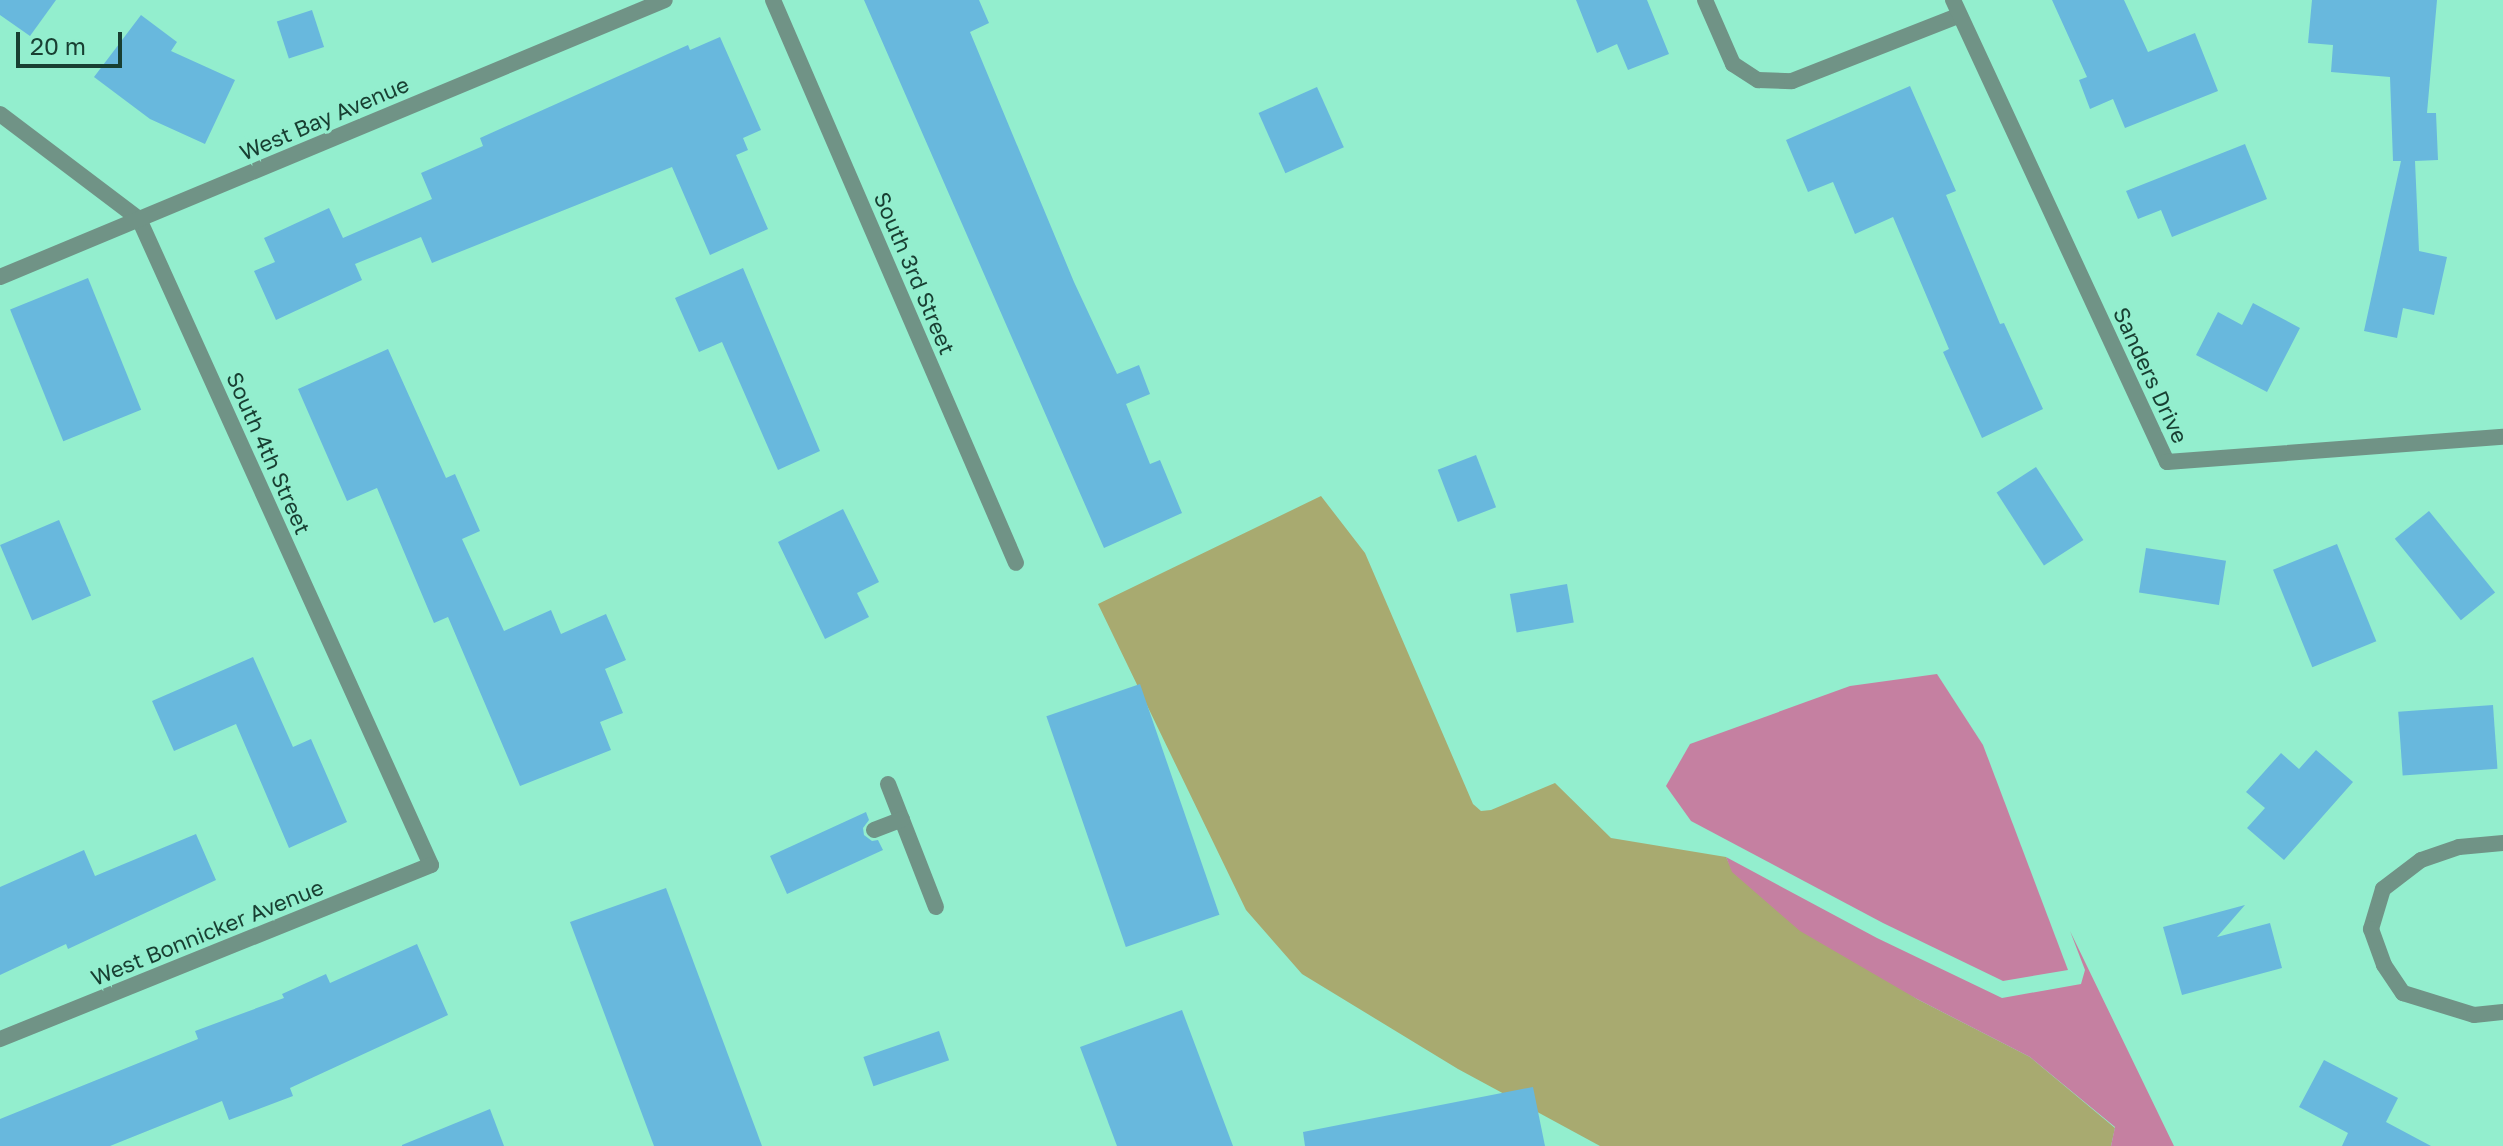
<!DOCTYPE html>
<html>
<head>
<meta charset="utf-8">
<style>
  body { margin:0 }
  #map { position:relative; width:2503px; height:1146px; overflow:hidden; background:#93eece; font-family:"Golos Text",sans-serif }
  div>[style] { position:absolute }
  .green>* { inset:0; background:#a8aa70 }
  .water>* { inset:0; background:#c580a1 }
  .building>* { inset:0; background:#68b8dd; transform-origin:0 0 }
  .lane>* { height:16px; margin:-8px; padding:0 8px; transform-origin:8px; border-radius:8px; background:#709386 }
  .street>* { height:16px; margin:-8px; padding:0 8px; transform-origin:8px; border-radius:8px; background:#709386 }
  span { translate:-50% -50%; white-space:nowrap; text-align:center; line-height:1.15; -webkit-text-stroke:6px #93eece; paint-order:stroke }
  .street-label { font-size:22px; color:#183f32 }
  .scale { position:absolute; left:16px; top:32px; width:106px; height:36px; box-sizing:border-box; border:4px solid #183f32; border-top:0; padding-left:10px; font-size:24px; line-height:28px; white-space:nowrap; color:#183f32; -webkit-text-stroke:6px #93eece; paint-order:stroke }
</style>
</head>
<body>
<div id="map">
  <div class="green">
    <i style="clip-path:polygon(1321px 496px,1365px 553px,1473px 804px,1481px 811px,1491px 810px,1555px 783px,1611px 838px,1726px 857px,1733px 872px,1917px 999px,2030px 1057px,2115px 1128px,2111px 1146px,1600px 1146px,1458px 1069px,1302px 974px,1246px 910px,1098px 604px)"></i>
  </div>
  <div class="water">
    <i style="clip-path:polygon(1937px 674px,1983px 745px,2068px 970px,2003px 981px,1883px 923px,1691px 821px,1666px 786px,1690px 744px,1850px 686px)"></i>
    <i style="clip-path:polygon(1726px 857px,1877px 938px,2002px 998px,2081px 984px,2085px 970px,2070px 931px,2174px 1146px,2111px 1146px,2115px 1127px,2030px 1057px,1917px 999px,1800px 931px,1732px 872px)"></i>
  </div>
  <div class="building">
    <i style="clip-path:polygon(0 0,56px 0,30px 36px,0 15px)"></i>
    <i style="clip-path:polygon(864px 0,979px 0,989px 23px,970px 32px,1074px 282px,1117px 374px,1139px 365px,1150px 394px,1126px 404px,1150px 464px,1160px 460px,1182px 513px,1104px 548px)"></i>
    <i style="clip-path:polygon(1576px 0,1647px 0,1669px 54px,1628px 70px,1617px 44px,1597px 53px)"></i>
    <i style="clip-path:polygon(2052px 0,2124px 0,2148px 52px,2195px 33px,2218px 91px,2125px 128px,2113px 99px,2090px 109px,2079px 80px,2087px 77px)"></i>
    <i style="clip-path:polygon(2312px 0,2437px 0,2427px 113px,2436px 113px,2438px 160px,2415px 161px,2419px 251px,2447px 257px,2434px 315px,2403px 308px,2397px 338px,2364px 331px,2401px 161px,2393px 161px,2390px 77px,2331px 72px,2333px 45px,2308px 43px)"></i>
    <i style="left:312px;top:10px;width:39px;height:37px;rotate:72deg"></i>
    <i style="clip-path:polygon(141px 15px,177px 42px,171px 51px,235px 80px,205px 144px,150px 119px,94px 77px)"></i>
    <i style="clip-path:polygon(720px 37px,761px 130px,743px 138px,748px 150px,736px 155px,768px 229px,710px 255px,672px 167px,432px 263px,421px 237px,355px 264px,362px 280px,276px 320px,254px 271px,275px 262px,264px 238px,329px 208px,343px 238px,432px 199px,421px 173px,483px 146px,480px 138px,688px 45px,690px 50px)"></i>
    <i style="clip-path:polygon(1910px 86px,1956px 191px,1946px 195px,2000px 324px,2004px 323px,2043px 409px,1982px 438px,1943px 352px,1949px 349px,1893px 217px,1855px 234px,1833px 182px,1808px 192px,1786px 140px)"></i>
    <i style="left:1317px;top:87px;width:66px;height:64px;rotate:66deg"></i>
    <i style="clip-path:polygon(2245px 144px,2267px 199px,2172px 237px,2161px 210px,2138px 219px,2126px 191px)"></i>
    <i style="clip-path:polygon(743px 268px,820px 451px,778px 470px,722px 342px,699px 352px,675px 298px)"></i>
    <i style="left:88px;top:278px;width:142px;height:84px;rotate:68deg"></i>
    <i style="clip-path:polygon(2253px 303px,2300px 328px,2267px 392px,2196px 355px,2218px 312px,2242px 325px)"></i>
    <i style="clip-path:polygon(388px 349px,446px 478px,455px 474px,480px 531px,462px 539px,504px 631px,551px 610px,561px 634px,606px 614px,626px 660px,605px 669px,623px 713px,600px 722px,611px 750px,520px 786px,448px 617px,434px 623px,377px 488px,347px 501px,298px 389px)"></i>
    <i style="left:1476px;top:455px;width:56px;height:41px;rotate:69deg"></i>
    <i style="left:2036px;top:467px;width:87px;height:47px;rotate:57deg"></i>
    <i style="clip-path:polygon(843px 509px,879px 582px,857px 593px,869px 617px,825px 639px,778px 542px)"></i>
    <i style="left:2429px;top:511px;width:105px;height:44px;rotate:51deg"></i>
    <i style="left:59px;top:520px;width:82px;height:64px;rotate:67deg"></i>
    <i style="left:2337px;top:544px;width:105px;height:69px;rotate:68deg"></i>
    <i style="left:2146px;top:548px;width:81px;height:45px;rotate:9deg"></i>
    <i style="left:1567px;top:584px;width:39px;height:58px;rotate:80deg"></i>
    <i style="clip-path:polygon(253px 657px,293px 747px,311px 739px,347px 822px,289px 848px,236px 724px,174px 751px,152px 701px)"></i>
    <i style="left:1140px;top:684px;width:244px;height:99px;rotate:71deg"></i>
    <i style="left:2493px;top:705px;width:64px;height:95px;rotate:86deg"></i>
    <i style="clip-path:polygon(2316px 750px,2353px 782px,2284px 860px,2247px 828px,2265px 808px,2246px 792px,2281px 753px,2299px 769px)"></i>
    <i style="clip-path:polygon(866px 812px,869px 820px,863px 828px,864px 835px,872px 841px,878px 840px,883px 850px,787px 894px,770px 856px)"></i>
    <i style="clip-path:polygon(196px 834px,216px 880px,68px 949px,66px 944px,0 975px,0 887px,84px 850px,95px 876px)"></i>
    <i style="clip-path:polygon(666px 888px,762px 1146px,654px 1146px,570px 922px)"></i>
    <i style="clip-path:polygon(2245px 905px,2217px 937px,2270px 923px,2282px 968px,2182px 995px,2163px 927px)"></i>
    <i style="clip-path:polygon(417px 944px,448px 1015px,290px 1088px,293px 1096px,229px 1120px,222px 1101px,110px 1146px,0 1146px,0 1119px,198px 1039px,195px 1031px,284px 998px,282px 994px,326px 974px,330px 983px)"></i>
    <i style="clip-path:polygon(1182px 1010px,1233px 1146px,1117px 1146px,1080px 1047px)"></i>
    <i style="left:939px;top:1031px;width:31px;height:80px;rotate:71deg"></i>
    <i style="clip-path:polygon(2324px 1060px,2398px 1098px,2386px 1122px,2431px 1146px,2342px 1146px,2348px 1133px,2299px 1107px)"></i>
    <i style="clip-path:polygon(1533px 1087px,1545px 1146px,1305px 1146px,1303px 1132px)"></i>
    <i style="clip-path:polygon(490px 1109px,504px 1146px,402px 1146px,402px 1145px)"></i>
  </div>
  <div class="lane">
    <i style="left:888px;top:784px;width:132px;rotate:68.7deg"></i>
    <i style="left:874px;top:830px;width:30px;rotate:-21deg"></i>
  </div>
  <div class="street">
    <i style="left:773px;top:0;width:613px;rotate:66.65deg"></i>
    <i style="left:1705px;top:0;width:70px;rotate:66.4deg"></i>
    <i style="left:1733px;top:64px;width:30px;rotate:33deg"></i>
    <i style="left:1758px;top:80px;width:34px;rotate:2deg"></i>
    <i style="left:1792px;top:81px;width:180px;rotate:-21.4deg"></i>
    <i style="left:1953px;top:0;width:509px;rotate:65.15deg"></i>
    <i style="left:2167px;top:462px;width:337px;rotate:-4.3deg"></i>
    <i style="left:0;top:114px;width:174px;rotate:37.1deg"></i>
    <i style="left:139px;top:219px;width:709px;rotate:65.68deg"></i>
    <i style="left:431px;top:865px;width:465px;rotate:158deg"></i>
    <i style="left:0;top:277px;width:720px;rotate:-22.61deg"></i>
    <i style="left:2503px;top:843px;width:44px;rotate:174.8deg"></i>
    <i style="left:2459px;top:847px;width:40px;rotate:161.1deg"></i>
    <i style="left:2421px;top:860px;width:48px;rotate:142.7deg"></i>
    <i style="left:2383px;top:889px;width:42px;rotate:106.7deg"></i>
    <i style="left:2371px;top:929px;width:38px;rotate:70deg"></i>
    <i style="left:2384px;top:965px;width:34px;rotate:56deg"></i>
    <i style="left:2403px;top:993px;width:74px;rotate:17.2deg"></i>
    <i style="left:2474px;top:1015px;width:29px;rotate:-6deg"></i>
  </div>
  <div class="street-label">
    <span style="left:324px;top:118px;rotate:-23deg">West Bay Avenue</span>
    <span style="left:915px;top:273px;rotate:67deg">South 3rd Street</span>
    <span style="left:2151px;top:375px;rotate:65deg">Sanders Drive</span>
    <span style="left:269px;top:453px;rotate:66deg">South 4th Street</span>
    <span style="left:207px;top:932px;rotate:-22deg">West Bonnicker Avenue</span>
  </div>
  <div class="scale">20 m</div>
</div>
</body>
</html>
